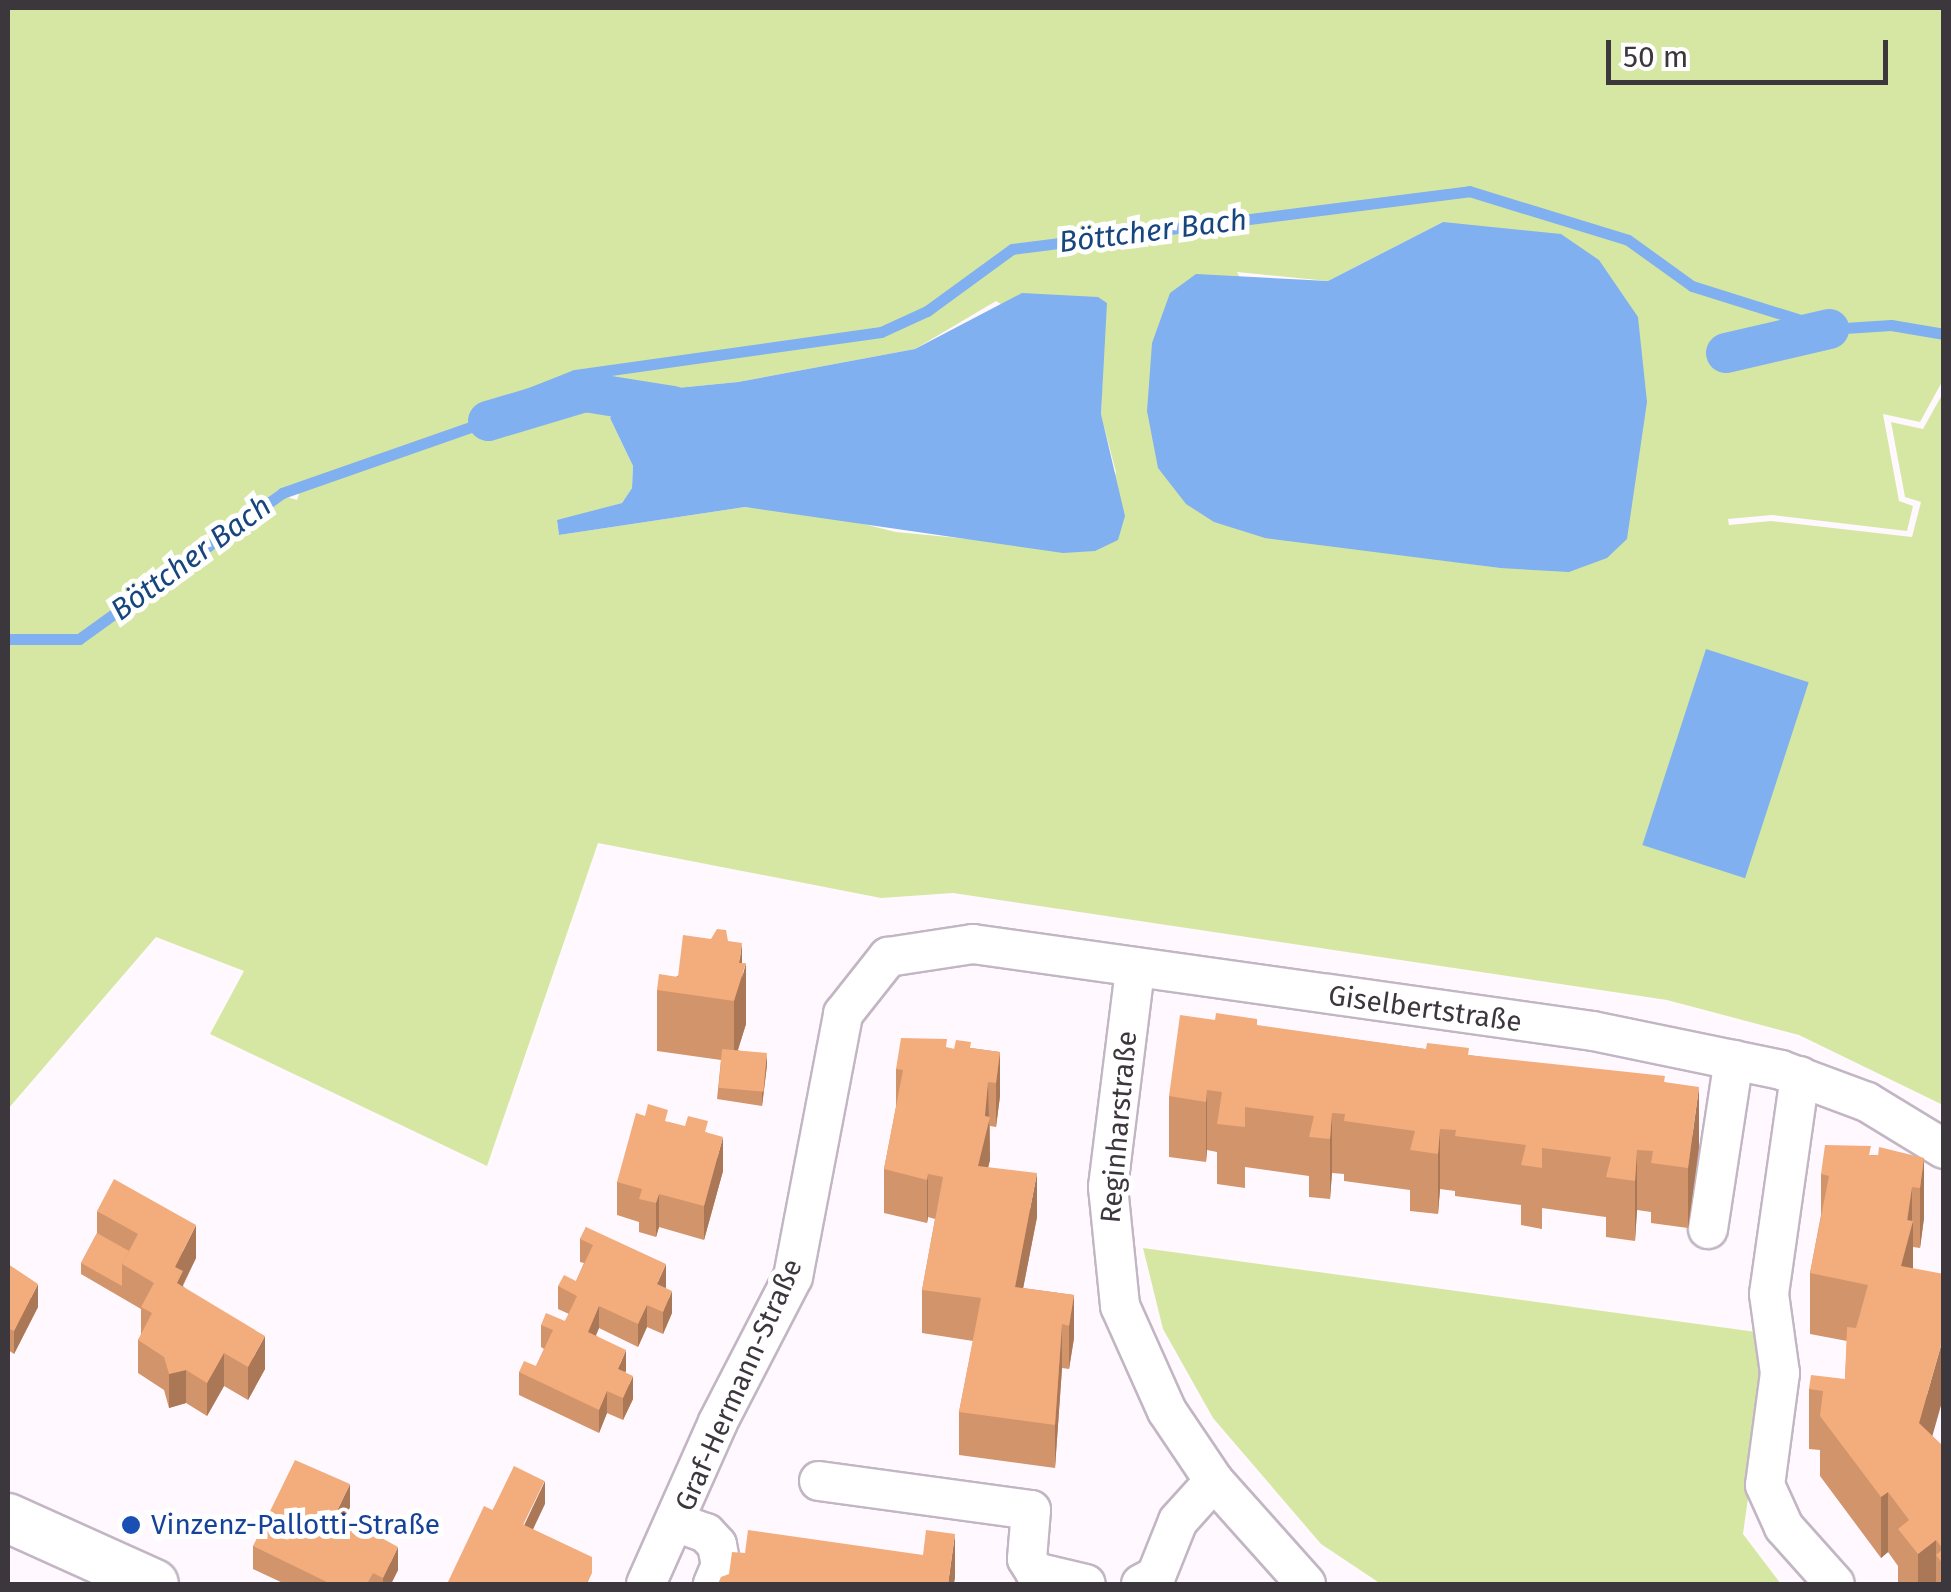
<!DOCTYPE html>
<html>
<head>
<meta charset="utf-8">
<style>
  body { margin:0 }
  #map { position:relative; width:1951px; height:1592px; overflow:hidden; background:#fff9ff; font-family:"Fira Sans",sans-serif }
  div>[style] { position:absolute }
  .green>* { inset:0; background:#d6e7a3 }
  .water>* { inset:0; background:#80b0ef; transform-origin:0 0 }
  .stream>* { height:11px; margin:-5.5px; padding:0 5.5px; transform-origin:5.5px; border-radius:5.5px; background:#80b0ef }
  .canal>* { height:40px; margin:-20px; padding:0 20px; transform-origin:20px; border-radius:20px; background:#80b0ef }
  .roads { filter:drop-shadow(2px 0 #c3b6c4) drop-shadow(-2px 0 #c3b6c4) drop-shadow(0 2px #c3b6c4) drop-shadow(0 -2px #c3b6c4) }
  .minor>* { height:38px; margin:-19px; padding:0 19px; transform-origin:19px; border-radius:19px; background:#fff }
  .major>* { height:48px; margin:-24px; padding:0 24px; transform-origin:24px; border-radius:24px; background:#fff }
  .wall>* { inset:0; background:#d1946b }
  .shaded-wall>* { inset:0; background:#aa7857 }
  .building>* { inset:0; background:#f3ac7c; transform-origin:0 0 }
  .dots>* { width:28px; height:28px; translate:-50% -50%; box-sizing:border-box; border:5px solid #fff; border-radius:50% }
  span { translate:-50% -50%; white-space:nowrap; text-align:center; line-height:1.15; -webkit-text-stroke:10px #fff; paint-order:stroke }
  .street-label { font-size:28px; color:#3c373c }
  .transit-label { font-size:28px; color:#164399 }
  .left { translate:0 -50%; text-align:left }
  .water-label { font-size:30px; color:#17467e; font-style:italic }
  .frame { position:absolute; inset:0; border:10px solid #3c373c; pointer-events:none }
  .scale { position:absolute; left:1606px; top:40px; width:282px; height:45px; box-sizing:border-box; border:5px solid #3c373c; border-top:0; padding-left:12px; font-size:30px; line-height:35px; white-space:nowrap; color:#3c373c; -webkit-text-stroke:8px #fff; paint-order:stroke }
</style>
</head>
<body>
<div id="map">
  <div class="green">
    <i style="clip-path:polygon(evenodd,8px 8px,1943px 8px,1943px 380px,1920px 422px,1883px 414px,1899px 501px,1913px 506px,1907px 531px,1772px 515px,1728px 519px,1729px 525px,1771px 521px,1912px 537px,1921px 502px,1905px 497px,1891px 422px,1923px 429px,1943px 393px,1943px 1105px,1799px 1035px,1667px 1000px,953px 893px,881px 898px,598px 843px,487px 1166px,210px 1034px,244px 971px,156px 937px,8px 1109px,8px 641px,85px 640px,284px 496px,297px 500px,299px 494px,281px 488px,80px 634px,8px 635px,8px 8px,1443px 222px,1500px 568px,1387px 552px,1237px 272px,1328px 281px,1443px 222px,8px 8px,996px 301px,1103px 368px,1101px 415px,1116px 472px,1095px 551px,896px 532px,811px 511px,745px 507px,559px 535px,557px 521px,622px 503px,632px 488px,633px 466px,610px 418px,626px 393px,738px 382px,915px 349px,996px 301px)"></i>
    <i style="clip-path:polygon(1143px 1248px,1771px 1334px,1743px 1534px,1781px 1584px,1381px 1584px,1321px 1544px,1213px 1418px,1163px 1329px)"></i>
  </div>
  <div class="water">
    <i style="clip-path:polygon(1443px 222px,1561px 234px,1599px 260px,1638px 317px,1647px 402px,1627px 539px,1607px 558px,1569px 572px,1500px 568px,1265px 538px,1214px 522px,1186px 504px,1158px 468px,1147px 411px,1152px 343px,1170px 293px,1196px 274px,1328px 281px)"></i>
    <i style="clip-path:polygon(1022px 293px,1098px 297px,1107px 303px,1101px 414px,1125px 516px,1118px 540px,1095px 551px,1063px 553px,745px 507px,559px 535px,557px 520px,622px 503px,632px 488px,633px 466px,610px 418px,626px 393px,738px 382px,915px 349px)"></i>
    <i style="left:1706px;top:649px;width:108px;height:206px;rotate:18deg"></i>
  </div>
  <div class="stream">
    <i style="left:8px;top:639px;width:71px"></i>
    <i style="left:79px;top:639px;width:250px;rotate:-35.7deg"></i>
    <i style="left:282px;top:493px;width:218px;rotate:-19.3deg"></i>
    <i style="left:488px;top:421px;width:44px;rotate:-35.8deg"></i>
    <i style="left:524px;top:395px;width:55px;rotate:-21.4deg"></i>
    <i style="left:575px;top:375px;width:309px;rotate:-8deg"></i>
    <i style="left:881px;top:332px;width:51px;rotate:-24.5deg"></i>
    <i style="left:927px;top:311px;width:105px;rotate:-36.1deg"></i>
    <i style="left:1012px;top:249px;width:461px;rotate:-7.2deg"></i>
    <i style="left:1469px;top:191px;width:166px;rotate:17.1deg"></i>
    <i style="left:1628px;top:240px;width:79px;rotate:35.7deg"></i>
    <i style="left:1692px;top:286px;width:144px;rotate:17.4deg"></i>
    <i style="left:1829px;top:329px;width:62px;rotate:-3.7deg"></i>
    <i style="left:1891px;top:325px;width:54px;rotate:9.6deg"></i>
  </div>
  <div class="canal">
    <i style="left:1726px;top:353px;width:106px;rotate:-13.1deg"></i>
    <i style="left:488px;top:421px;width:101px;rotate:-16.6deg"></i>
    <i style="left:585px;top:392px;width:89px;rotate:9deg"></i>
  </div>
  <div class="roads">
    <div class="minor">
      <i style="left:1135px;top:970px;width:219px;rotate:97.1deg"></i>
      <i style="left:1108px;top:1187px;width:120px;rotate:84.2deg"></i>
      <i style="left:1120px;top:1306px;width:115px;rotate:65.9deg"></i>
      <i style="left:1167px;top:1411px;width:84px;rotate:56.1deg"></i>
      <i style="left:1214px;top:1481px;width:138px;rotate:48.2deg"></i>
      <i style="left:1800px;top:1076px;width:220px;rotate:98.1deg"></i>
      <i style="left:1769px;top:1294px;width:80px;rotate:82.1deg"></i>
      <i style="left:1780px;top:1373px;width:113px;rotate:97.6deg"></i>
      <i style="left:1765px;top:1485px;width:46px;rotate:65.7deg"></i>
      <i style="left:1784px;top:1527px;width:76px;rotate:48.2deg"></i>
      <i style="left:1708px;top:1229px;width:171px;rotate:-81.3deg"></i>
      <i style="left:819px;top:1481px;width:214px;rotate:7.8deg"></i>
      <i style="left:1031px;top:1510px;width:49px;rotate:94.7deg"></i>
      <i style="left:1027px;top:1559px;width:15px;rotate:58deg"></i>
      <i style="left:1035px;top:1572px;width:52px;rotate:13.2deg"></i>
      <i style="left:678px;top:1523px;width:30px;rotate:20deg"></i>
      <i style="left:706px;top:1533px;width:16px;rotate:47deg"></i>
      <i style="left:717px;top:1545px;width:20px;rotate:79deg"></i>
      <i style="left:721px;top:1565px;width:21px;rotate:113deg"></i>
      <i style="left:646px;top:1584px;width:177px;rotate:-66deg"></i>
      <i style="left:718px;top:1422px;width:163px;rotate:-62.7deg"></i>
      <i style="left:793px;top:1277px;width:268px;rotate:-79.2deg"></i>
      <i style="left:843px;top:1014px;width:73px;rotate:-51.7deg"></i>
      <i style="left:888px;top:957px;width:86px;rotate:-8.7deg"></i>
      <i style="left:973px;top:944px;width:626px;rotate:7.99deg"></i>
      <i style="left:1593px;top:1031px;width:192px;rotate:11.7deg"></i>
      <i style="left:1781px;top:1070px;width:92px;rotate:20.4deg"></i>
      <i style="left:1867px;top:1102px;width:90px;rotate:31.4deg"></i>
      <i style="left:1141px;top:1584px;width:17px;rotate:-28deg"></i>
      <i style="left:1156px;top:1576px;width:59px;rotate:-68.2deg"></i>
      <i style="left:1178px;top:1521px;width:54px;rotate:-48deg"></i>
    </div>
    <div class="major">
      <i style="left:8px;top:1518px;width:160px;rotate:24.3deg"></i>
    </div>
  </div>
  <div class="wall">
    <i style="clip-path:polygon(728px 941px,742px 963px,746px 1024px,738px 1050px,767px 1065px,762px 1106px,717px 1099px,721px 1060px,657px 1051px,657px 990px)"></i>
    <i style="clip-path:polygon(1257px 1026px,1665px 1082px,1699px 1147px,1688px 1228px,1651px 1223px,1651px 1212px,1637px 1210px,1635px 1241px,1606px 1237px,1606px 1217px,1542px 1208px,1542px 1229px,1521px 1225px,1521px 1205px,1455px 1196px,1455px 1191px,1440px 1189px,1438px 1214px,1410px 1211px,1410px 1190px,1344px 1181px,1344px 1174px,1332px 1173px,1330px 1199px,1309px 1197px,1309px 1176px,1245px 1167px,1245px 1188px,1217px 1184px,1217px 1152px,1207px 1150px,1206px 1162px,1169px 1157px,1169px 1096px)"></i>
    <i style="clip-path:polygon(947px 1048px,954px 1049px,971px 1048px,1000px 1052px,1000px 1096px,996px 1127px,990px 1126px,990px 1160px,988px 1167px,1037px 1217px,1023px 1288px,1074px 1295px,1074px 1338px,1069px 1369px,1062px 1368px,1055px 1468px,959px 1455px,959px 1412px,973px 1341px,922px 1333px,922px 1290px,935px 1219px,928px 1217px,927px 1223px,884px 1213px,884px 1169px,896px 1107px,896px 1069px)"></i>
    <i style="clip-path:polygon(668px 1122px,708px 1133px,723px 1171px,704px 1240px,659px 1227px,656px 1237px,639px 1232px,639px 1222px,617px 1215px,617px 1182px)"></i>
    <i style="clip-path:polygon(1871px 1155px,1924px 1158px,1924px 1218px,1920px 1248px,1913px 1247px,1913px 1268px,1932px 1436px,1944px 1447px,1944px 1584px,1898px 1584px,1898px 1566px,1888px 1552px,1881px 1558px,1820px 1476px,1820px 1450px,1809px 1449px,1809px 1389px,1845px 1379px,1847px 1341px,1810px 1334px,1810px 1273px,1821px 1215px,1821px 1174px)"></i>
    <i style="clip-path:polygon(97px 1211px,196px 1258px,183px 1286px,265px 1369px,248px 1400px,224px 1386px,207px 1416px,186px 1403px,169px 1408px,164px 1390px,138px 1373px,138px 1340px,141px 1335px,141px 1309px,81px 1274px,81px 1263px,97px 1233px)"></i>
    <i style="clip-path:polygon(586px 1227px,666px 1288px,672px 1313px,663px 1334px,647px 1327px,638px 1347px,599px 1328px,596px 1335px,626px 1373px,633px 1399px,623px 1420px,607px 1413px,599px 1433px,519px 1395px,519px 1372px,536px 1366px,544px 1349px,541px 1347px,541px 1325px,565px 1321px,569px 1314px,558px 1309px,558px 1286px,576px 1281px,584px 1263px,580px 1262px,580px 1239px)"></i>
    <i style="clip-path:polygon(8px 1264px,38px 1307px,14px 1354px,8px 1350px)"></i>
    <i style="clip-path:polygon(350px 1507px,345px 1518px,398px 1570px,391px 1584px,285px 1584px,253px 1569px,253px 1546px)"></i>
  </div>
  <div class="shaded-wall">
    <i style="clip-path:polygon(742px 943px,742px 978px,746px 963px,746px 1024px,734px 1062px,734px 1001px)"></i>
    <i style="clip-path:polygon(1000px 1052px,1000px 1096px,996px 1127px,996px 1083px)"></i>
    <i style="clip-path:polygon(767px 1053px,767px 1065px,762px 1106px,762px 1094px)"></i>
    <i style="clip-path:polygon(988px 1082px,990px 1160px,978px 1209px,978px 1166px)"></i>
    <i style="clip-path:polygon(1699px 1087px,1699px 1147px,1688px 1228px,1688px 1168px)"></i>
    <i style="clip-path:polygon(1207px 1090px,1207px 1150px,1206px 1162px,1206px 1102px)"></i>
    <i style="clip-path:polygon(1332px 1113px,1332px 1173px,1330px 1199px,1330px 1139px)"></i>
    <i style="clip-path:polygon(1440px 1129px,1440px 1189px,1438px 1214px,1438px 1154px)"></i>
    <i style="clip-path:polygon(723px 1137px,723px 1171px,704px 1240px,704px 1206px)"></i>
    <i style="clip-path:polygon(1637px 1150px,1637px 1210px,1635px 1241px,1635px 1181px)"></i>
    <i style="clip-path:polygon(1924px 1158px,1924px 1218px,1920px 1248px,1920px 1188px)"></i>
    <i style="clip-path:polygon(1037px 1173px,1037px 1217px,1015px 1330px,1015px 1287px)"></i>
    <i style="clip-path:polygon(928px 1174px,928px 1217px,927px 1223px,927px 1180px)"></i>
    <i style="clip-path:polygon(1912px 1187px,1912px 1224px,1913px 1221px,1913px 1281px,1901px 1266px)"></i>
    <i style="clip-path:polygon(659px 1194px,659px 1227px,656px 1237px,656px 1203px)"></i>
    <i style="clip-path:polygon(196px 1225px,196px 1258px,183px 1284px,183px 1304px,177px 1316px,175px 1267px)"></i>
    <i style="clip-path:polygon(666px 1264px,666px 1287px,657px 1306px,657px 1284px)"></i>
    <i style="clip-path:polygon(38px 1284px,38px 1307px,14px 1354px,14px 1331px)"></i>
    <i style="clip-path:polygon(672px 1291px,672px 1313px,663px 1334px,663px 1312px)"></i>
    <i style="clip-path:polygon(1074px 1295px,1074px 1338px,1069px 1369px,1069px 1326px)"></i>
    <i style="clip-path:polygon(647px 1305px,647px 1327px,638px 1347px,638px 1324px)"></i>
    <i style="clip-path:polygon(599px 1306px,599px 1328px,588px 1354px,588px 1332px)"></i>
    <i style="clip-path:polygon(1062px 1324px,1062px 1368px,1055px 1468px,1055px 1425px)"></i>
    <i style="clip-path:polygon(1944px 1335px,1944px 1395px,1919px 1483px,1919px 1423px)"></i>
    <i style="clip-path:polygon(265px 1336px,265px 1369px,248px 1400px,248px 1367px)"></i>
    <i style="clip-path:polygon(626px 1350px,626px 1372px,618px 1369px)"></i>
    <i style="clip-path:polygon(224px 1353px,224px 1386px,207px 1416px,207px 1383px)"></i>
    <i style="clip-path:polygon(186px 1370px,186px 1403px,169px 1408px,169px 1374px)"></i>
    <i style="clip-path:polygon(633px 1376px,633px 1399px,623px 1420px,623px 1398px)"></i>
    <i style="clip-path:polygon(607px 1391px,607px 1413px,599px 1433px,599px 1410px)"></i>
    <i style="clip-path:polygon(545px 1481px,545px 1504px,520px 1557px,520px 1534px)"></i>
    <i style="clip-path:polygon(350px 1484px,350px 1507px,336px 1536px,336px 1513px)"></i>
    <i style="clip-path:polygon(1888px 1492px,1888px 1552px,1881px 1558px,1881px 1497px)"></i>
    <i style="clip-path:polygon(955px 1534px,955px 1578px,954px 1584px,948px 1584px)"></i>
    <i style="clip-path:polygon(1936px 1540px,1936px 1584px,1918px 1584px,1918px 1554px)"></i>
    <i style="clip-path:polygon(398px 1547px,398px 1570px,391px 1584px,383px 1584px,383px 1578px)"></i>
  </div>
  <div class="building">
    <i style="clip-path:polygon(717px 929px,726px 930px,728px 941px,742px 943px,739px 963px,746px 963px,734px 1001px,657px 990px,659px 974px,678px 977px,683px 935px,711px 939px)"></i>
    <i style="clip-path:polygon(1216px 1013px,1257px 1019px,1257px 1025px,1426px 1049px,1427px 1043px,1469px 1048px,1468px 1055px,1665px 1076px,1664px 1082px,1699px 1087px,1688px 1168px,1651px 1163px,1653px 1151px,1637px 1150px,1635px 1181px,1606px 1177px,1611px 1157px,1542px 1148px,1542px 1168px,1521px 1165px,1526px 1145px,1455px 1136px,1456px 1130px,1440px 1129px,1438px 1154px,1410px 1150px,1415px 1131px,1344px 1121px,1345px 1114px,1332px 1113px,1330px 1139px,1309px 1137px,1314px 1116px,1245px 1107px,1245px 1127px,1217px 1124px,1222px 1092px,1207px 1090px,1206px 1102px,1169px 1096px,1180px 1015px,1215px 1020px)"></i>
    <i style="clip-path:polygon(901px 1038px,947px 1039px,946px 1047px,954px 1049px,956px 1040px,971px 1042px,970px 1048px,1000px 1052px,996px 1083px,988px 1082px,985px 1116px,990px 1117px,978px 1166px,1037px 1173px,1015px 1287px,1074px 1295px,1069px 1326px,1062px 1324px,1055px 1425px,959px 1412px,981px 1298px,922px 1290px,943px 1177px,928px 1174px,927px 1180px,884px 1169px,903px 1070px,896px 1069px)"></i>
    <i style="left:722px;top:1049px;width:45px;height:39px;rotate:5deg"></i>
    <i style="clip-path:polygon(648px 1104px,668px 1110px,665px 1121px,685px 1126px,688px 1116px,708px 1121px,705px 1132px,723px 1137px,704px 1206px,659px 1194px,656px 1203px,639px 1199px,642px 1189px,617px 1182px,636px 1113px,645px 1116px)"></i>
    <i style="clip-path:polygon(1825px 1145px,1871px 1146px,1869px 1155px,1878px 1156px,1879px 1147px,1924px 1158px,1920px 1188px,1912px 1187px,1907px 1220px,1913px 1221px,1901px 1266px,1944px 1274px,1944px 1335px,1919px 1423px,1944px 1447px,1944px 1565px,1936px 1555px,1943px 1549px,1936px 1540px,1918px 1554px,1898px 1529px,1909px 1520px,1888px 1492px,1881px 1497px,1820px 1416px,1823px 1391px,1809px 1389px,1811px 1375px,1845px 1379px,1847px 1327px,1856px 1328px,1868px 1285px,1810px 1273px,1829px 1176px,1821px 1174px)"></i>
    <i style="clip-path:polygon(114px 1179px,196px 1225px,175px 1267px,183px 1271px,177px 1283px,265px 1336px,248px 1367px,224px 1353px,207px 1383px,186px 1370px,169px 1374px,164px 1357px,138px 1340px,152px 1313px,141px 1307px,154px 1283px,122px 1264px,138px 1234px,97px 1211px)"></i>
    <i style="clip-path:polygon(586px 1227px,666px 1264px,657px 1284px,672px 1291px,663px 1312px,647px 1305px,638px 1324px,599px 1306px,588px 1332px,626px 1350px,618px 1369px,633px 1376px,623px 1398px,607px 1391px,599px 1410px,519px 1372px,524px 1361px,536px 1366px,553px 1330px,541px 1325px,546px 1313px,565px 1321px,577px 1296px,558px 1286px,564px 1275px,576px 1281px,593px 1245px,580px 1239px)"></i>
    <i style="clip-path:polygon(97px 1233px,129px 1251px,122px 1264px,122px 1286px,81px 1263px)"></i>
    <i style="clip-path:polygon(8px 1264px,38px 1284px,14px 1331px,8px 1328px)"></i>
    <i style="clip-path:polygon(295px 1460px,350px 1484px,336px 1513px,398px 1547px,383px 1578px,373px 1573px,367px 1584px,331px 1584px,253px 1546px)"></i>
    <i style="left:514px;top:1466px;width:34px;height:50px;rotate:26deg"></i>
    <i style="clip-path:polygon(484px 1506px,592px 1557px,592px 1573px,587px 1584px,447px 1584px)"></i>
    <i style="clip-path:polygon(748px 1530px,923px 1555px,926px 1530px,955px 1534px,948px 1584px,718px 1584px,721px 1577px,729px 1574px,732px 1552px,745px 1553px)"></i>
  </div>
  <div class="dots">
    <i style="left:131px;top:1525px;background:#1a4fb4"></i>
  </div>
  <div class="street-label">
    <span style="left:1425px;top:1009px;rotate:8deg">Giselbertstraße</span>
    <span style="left:1119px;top:1127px;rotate:-85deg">Reginharstraße</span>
    <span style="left:739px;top:1385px;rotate:-66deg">Graf-Hermann-Straße</span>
  </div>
  <div class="transit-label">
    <span class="left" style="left:151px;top:1525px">Vinzenz-Pallotti-Straße</span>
  </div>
  <div class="water-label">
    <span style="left:1153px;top:231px;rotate:-7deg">Böttcher Bach</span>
    <span style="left:191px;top:558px;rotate:-36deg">Böttcher Bach</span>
  </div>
  <div class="frame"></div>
  <div class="scale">50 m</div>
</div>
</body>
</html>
